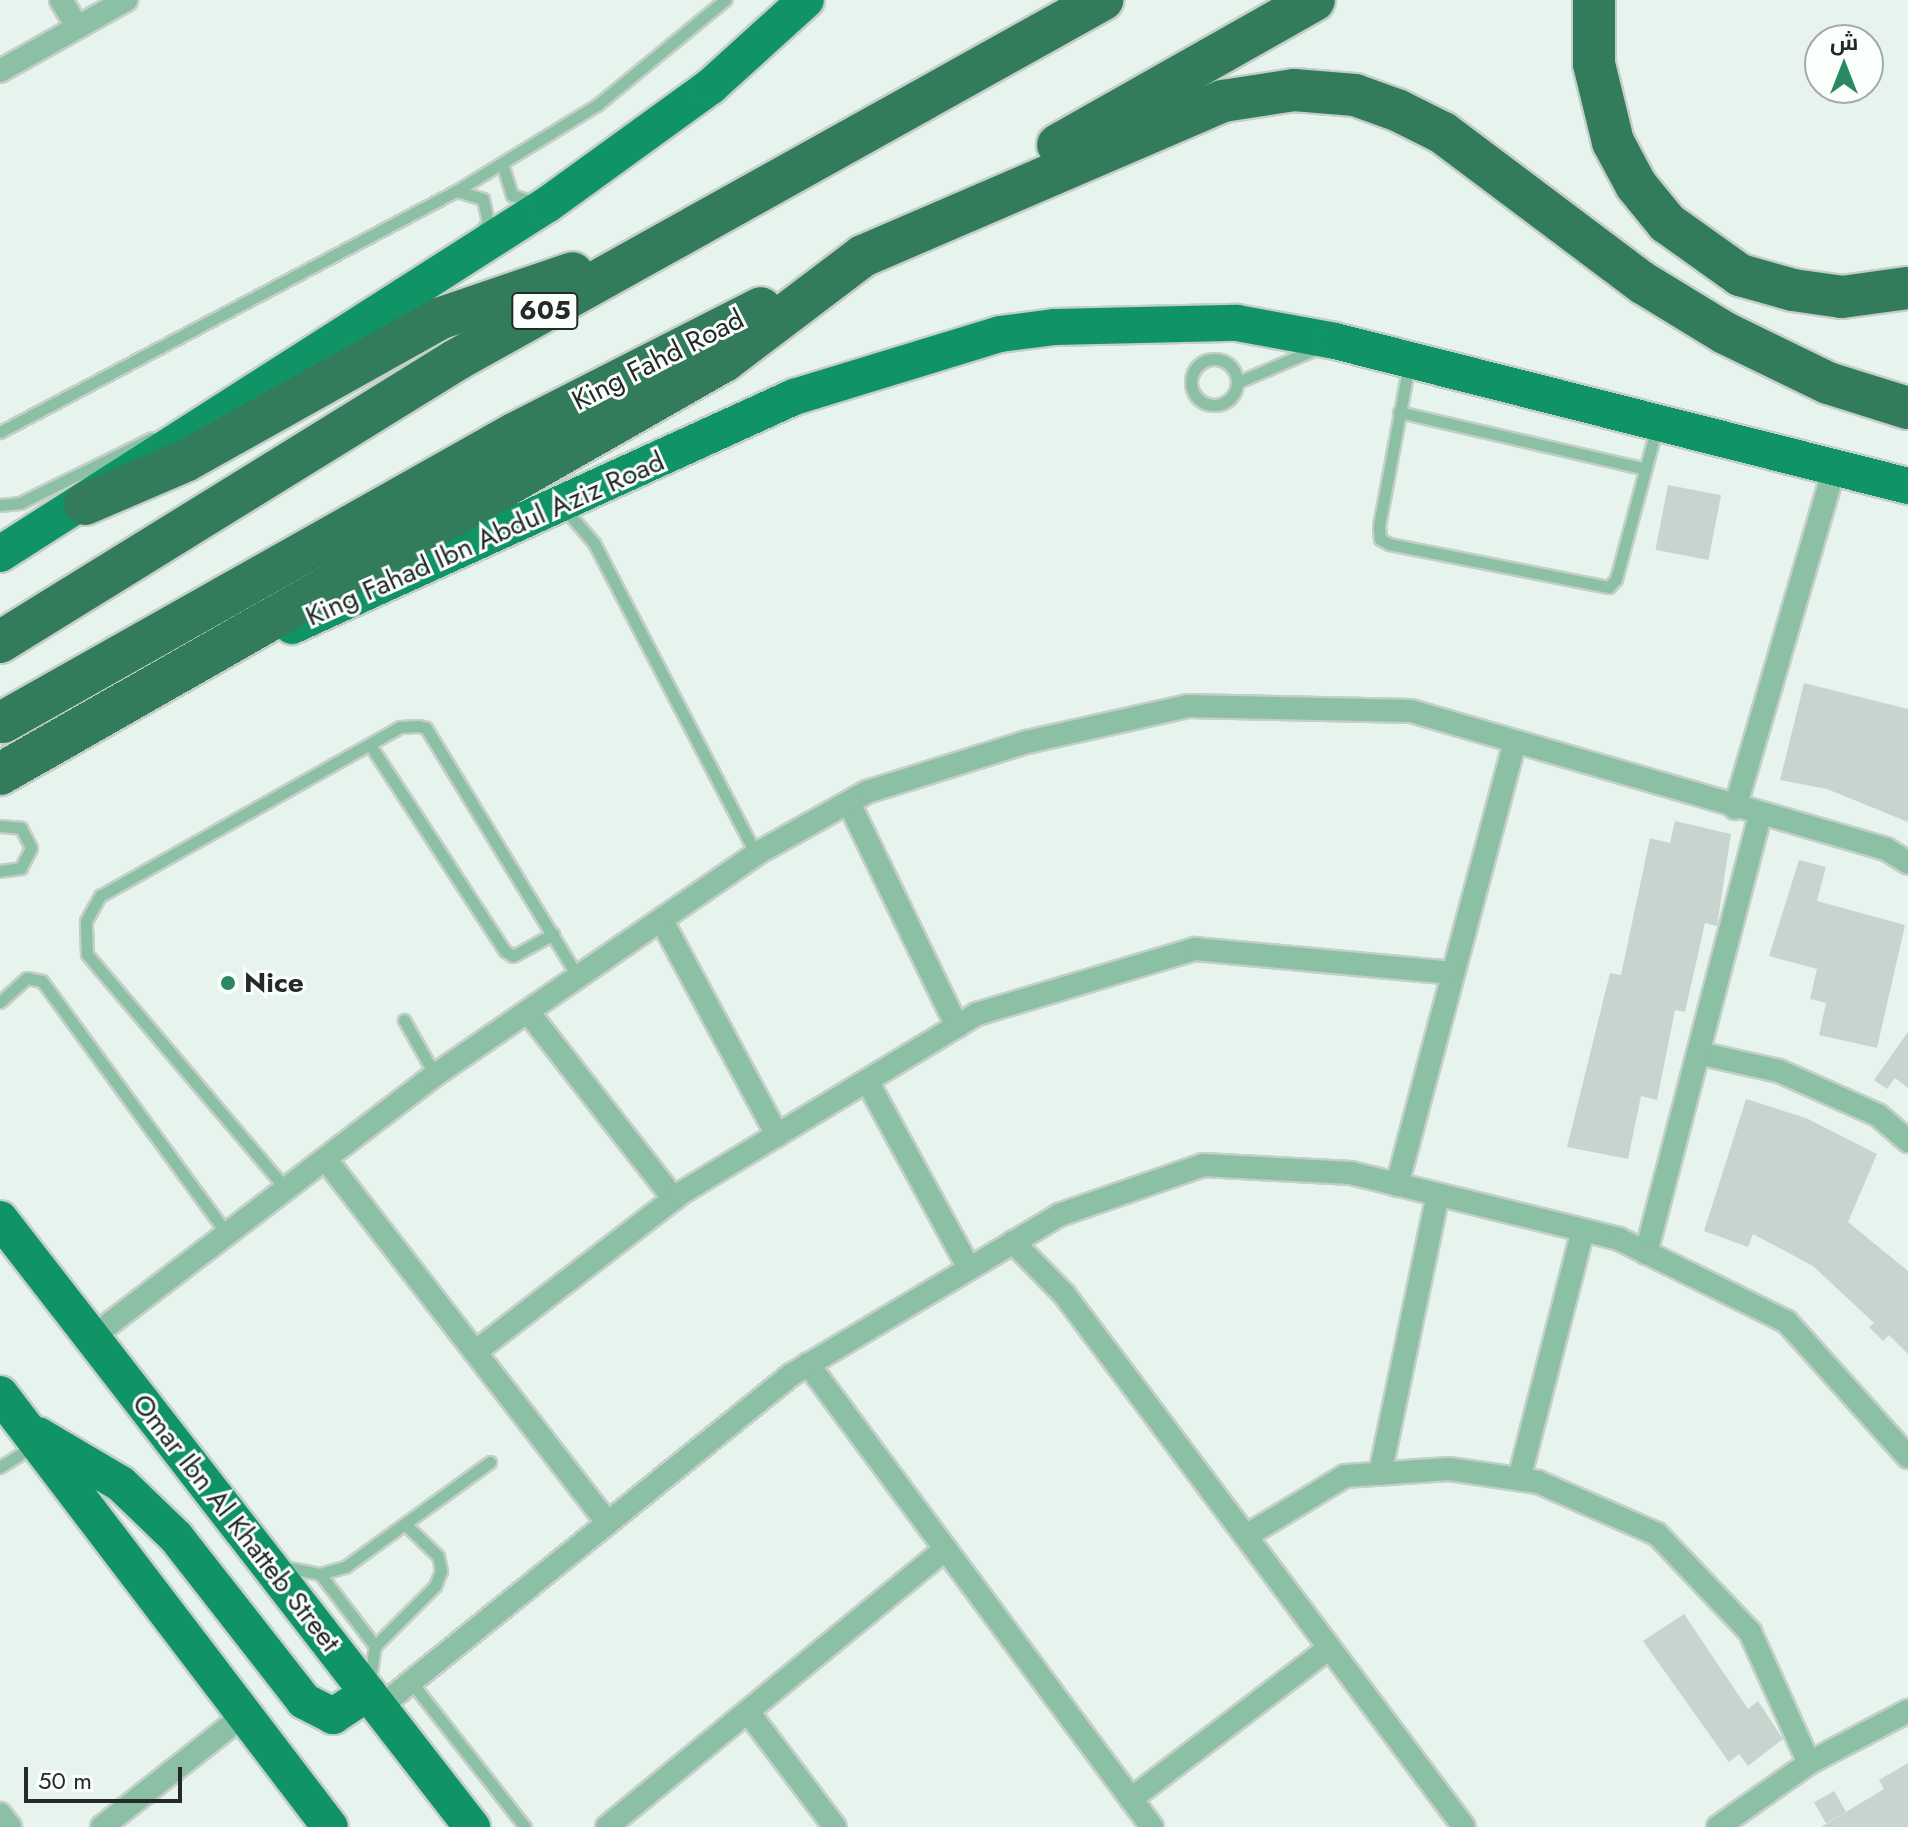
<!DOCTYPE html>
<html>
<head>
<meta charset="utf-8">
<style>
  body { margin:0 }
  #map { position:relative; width:1908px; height:1827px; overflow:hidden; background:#e7f4ed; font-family:Jost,Cairo,sans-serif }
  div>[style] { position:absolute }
  .building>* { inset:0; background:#c8d5ce; transform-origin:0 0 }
  .roads { filter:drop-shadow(2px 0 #c4cfc9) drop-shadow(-2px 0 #c4cfc9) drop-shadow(0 2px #c4cfc9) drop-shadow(0 -2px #c4cfc9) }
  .service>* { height:11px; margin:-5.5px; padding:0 5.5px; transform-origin:5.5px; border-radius:5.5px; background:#8bc0a5 }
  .service>.ring { margin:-5.5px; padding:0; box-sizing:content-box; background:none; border:11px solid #8bc0a5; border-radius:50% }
  .minor>* { height:22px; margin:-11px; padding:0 11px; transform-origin:11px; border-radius:11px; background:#8bc0a5 }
  .primary>* { height:36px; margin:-18px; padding:0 18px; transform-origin:18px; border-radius:18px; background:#109466 }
  .motorway>* { height:42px; margin:-21px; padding:0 21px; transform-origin:21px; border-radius:21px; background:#327b5b }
  .dots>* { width:22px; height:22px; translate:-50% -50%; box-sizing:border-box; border:4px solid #fafffc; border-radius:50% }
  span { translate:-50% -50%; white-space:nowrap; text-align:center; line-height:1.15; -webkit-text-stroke:6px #fafffc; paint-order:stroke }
  .shield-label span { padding:2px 6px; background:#fafffc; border:2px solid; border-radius:6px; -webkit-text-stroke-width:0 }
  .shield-label { font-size:26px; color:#252927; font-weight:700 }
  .street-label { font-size:28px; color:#252927 }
  .poi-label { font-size:28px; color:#252927; font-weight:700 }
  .left { translate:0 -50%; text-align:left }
  .north { position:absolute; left:1804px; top:24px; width:80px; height:80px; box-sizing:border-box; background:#fafffc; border:2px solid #a5a9a7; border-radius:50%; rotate:0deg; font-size:22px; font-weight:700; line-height:32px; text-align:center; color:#252927 }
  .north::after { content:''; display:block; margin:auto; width:28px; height:36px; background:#288962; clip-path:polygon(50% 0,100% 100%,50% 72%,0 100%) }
  .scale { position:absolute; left:24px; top:1767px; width:158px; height:36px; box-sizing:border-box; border:4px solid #252927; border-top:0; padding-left:10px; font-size:24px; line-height:28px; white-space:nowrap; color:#252927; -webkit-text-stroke:6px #fafffc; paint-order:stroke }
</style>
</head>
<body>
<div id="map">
  <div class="building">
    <i style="left:1668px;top:485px;width:54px;height:66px;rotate:11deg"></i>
    <i style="clip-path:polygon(1804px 683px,1908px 709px,1908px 822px,1827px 789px,1780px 780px)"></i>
    <i style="clip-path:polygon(1675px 821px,1731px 834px,1717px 926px,1705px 923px,1685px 1012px,1675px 1010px,1657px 1100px,1641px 1096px,1628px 1159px,1567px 1147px,1610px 973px,1621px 975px,1650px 838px,1670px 843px)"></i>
    <i style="clip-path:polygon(1799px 860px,1826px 867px,1817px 901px,1905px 925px,1877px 1048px,1819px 1035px,1826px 1003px,1810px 999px,1817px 969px,1769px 956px)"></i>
    <i style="clip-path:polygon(1908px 1032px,1908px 1088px,1895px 1078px,1887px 1089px,1874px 1080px)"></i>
    <i style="clip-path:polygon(1746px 1099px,1806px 1118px,1877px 1154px,1848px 1222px,1908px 1271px,1908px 1354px,1889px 1335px,1883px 1341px,1869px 1327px,1874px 1323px,1813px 1266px,1753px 1234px,1748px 1247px,1704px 1231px)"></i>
    <i style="clip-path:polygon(1684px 1614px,1748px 1709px,1758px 1701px,1783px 1739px,1748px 1766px,1739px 1754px,1729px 1762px,1643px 1641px)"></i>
    <i style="clip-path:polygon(1908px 1763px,1908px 1827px,1821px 1827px,1884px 1789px,1879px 1780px)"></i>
    <i style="left:1834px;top:1791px;width:24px;height:23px;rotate:60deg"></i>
  </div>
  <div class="roads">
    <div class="service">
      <i style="left:502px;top:163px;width:34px;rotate:73deg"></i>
      <i style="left:512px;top:195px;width:25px;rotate:18deg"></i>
      <i style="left:457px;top:191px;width:27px;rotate:17deg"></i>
      <i style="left:483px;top:199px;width:24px;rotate:78deg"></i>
      <i style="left:488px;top:222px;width:14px;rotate:126deg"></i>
      <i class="ring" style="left:1191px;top:359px;width:35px;height:35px"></i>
      <i style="left:1409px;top:364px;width:165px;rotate:100.5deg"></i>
      <i style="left:1379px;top:526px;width:13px;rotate:86deg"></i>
      <i style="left:1380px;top:539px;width:10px;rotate:29deg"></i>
      <i style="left:1389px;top:544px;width:224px;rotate:11.1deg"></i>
      <i style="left:1609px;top:587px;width:11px;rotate:-49deg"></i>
      <i style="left:1616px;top:579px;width:158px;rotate:-75deg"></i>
      <i style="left:1238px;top:382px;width:85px;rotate:-22.9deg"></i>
      <i style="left:1399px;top:412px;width:253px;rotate:13deg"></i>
      <i style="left:0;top:432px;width:516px;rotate:-27.86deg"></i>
      <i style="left:456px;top:191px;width:165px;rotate:-31.4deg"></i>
      <i style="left:597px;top:105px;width:166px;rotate:-39.4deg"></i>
      <i style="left:0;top:505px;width:20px;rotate:-6deg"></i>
      <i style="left:20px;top:503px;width:147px;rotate:-26.2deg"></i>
      <i style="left:563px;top:507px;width:48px;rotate:49.3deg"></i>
      <i style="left:594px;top:543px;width:351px;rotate:62.5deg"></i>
      <i style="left:370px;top:745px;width:246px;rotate:56.8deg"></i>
      <i style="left:505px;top:951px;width:9px;rotate:32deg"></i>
      <i style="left:513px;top:956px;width:46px;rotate:-28.8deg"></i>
      <i style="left:0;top:826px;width:21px;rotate:5deg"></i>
      <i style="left:21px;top:828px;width:22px;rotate:63deg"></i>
      <i style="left:31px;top:848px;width:22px;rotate:117deg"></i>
      <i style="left:21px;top:868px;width:21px;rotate:172deg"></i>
      <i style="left:0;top:1002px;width:36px;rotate:-42deg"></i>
      <i style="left:27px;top:978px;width:15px;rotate:11deg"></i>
      <i style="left:42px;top:981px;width:315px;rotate:53.8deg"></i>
      <i style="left:404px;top:1020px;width:63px;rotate:60.6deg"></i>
      <i style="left:286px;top:1189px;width:308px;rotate:-130.3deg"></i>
      <i style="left:87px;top:954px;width:33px;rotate:-92deg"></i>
      <i style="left:86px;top:921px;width:29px;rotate:-61deg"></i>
      <i style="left:100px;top:896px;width:344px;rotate:-29.4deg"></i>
      <i style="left:400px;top:727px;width:18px;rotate:-3deg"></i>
      <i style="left:418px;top:726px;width:8px;rotate:14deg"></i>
      <i style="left:426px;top:728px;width:292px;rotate:58.6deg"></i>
      <i style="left:0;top:1467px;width:39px;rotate:-32deg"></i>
      <i style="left:280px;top:1566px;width:41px;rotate:11.3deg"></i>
      <i style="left:320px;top:1574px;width:26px;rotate:-16deg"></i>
      <i style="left:345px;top:1567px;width:179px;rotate:-35.9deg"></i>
      <i style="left:320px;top:1574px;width:91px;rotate:52.6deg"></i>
      <i style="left:370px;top:1680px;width:34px;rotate:-82deg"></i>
      <i style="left:375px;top:1646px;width:85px;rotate:-45deg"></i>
      <i style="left:435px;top:1586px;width:16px;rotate:-68deg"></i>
      <i style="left:441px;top:1571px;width:15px;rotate:-101deg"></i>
      <i style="left:438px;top:1556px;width:45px;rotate:-135.9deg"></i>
      <i style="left:411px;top:1682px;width:184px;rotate:51.8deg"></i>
    </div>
    <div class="minor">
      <i style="left:61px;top:0;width:31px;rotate:59deg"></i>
      <i style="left:0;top:71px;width:145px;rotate:-29.4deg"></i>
      <i style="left:849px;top:803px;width:248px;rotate:64.2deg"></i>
      <i style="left:1735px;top:808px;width:357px;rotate:-73.7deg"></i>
      <i style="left:663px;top:923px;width:241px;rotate:61.7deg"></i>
      <i style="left:528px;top:1012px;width:237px;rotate:52deg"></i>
      <i style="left:1698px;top:1053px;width:83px;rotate:12.5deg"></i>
      <i style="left:1779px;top:1071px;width:108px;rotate:24deg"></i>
      <i style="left:1878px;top:1115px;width:40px;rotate:41deg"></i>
      <i style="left:867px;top:1081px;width:213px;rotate:61.4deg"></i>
      <i style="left:327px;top:1161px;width:458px;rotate:52.2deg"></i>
      <i style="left:1397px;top:1185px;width:458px;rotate:-75.1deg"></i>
      <i style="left:1013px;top:1242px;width:73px;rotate:45.6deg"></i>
      <i style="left:1064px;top:1294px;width:666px;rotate:53.11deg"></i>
      <i style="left:1646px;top:1253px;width:453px;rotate:-75.4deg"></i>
      <i style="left:92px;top:1337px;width:432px;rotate:-37.4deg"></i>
      <i style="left:435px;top:1075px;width:390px;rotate:-34.5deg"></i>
      <i style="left:756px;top:854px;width:127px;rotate:-29.2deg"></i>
      <i style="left:867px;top:792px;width:168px;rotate:-17.4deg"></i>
      <i style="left:1027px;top:742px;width:165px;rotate:-12.6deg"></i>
      <i style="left:1188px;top:706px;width:223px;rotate:1.3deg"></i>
      <i style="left:1411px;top:711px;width:495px;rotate:16.2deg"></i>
      <i style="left:1886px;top:849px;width:26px;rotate:32deg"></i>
      <i style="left:475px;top:1352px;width:262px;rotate:-37.6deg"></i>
      <i style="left:683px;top:1192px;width:344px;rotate:-31.2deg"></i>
      <i style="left:977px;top:1014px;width:227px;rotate:-16.6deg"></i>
      <i style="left:1195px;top:949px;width:259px;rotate:5.3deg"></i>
      <i style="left:808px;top:1364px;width:577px;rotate:53.39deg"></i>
      <i style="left:1380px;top:1474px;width:285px;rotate:-78.3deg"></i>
      <i style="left:1519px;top:1479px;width:257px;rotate:-75.6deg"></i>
      <i style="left:1246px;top:1536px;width:116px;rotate:-31.2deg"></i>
      <i style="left:1345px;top:1476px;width:104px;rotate:-3.9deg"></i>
      <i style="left:1449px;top:1469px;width:90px;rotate:8.3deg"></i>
      <i style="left:1538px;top:1482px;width:130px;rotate:23.6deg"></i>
      <i style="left:1657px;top:1534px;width:135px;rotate:46.5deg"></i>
      <i style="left:1750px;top:1632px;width:144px;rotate:65.8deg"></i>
      <i style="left:380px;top:1707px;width:528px;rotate:-38.93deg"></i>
      <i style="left:791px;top:1375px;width:312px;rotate:-30.8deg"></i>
      <i style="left:1059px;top:1215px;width:152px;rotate:-19.1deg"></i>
      <i style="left:1203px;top:1165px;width:148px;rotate:3.1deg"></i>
      <i style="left:1351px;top:1173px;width:276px;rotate:13.8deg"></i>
      <i style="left:1619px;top:1239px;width:187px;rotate:26.3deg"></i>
      <i style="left:1787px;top:1322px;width:181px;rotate:48.1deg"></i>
      <i style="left:748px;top:1712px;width:144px;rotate:52.9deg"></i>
      <i style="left:1131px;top:1799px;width:249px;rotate:-37.3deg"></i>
      <i style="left:0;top:1814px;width:16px;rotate:52deg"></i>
      <i style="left:102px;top:1827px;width:181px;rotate:-38.3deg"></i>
      <i style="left:607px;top:1827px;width:438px;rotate:-39.4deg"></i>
      <i style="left:1718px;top:1827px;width:111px;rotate:-35.1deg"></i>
      <i style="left:1809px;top:1763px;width:112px;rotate:-27.7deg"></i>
    </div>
    <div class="primary">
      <i style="left:0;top:554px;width:650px;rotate:-32.57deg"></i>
      <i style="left:548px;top:204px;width:201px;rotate:-35.9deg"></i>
      <i style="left:711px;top:86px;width:128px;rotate:-42.2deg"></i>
      <i style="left:292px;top:626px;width:552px;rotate:-24.52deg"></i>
      <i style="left:794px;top:397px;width:215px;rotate:-17deg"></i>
      <i style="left:1000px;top:334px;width:54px;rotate:-7.4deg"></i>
      <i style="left:1054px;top:327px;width:183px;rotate:-1.3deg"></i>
      <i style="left:1237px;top:323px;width:100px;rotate:10.4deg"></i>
      <i style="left:1335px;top:341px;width:591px;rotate:14.2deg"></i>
      <i style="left:0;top:1219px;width:770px;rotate:52.18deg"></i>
      <i style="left:0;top:1394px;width:544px;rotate:52.69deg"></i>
      <i style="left:38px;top:1435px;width:96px;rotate:30.6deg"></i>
      <i style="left:121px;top:1484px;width:76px;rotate:43.9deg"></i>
      <i style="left:176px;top:1537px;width:208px;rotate:52deg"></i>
      <i style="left:304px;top:1701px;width:33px;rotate:27deg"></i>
      <i style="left:333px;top:1716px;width:42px;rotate:-33.3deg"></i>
    </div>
    <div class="motorway">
      <i style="left:1594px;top:0;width:64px;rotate:90deg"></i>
      <i style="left:1594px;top:64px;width:80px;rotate:76.3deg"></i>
      <i style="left:1613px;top:142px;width:49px;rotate:61.9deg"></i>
      <i style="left:1636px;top:185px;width:49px;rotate:50.8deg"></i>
      <i style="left:1667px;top:223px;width:90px;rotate:35.5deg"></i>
      <i style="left:1740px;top:275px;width:55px;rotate:15.8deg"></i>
      <i style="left:1793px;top:290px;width:49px;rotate:8.1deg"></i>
      <i style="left:1842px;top:297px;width:67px;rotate:-7.8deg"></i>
      <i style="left:1058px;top:145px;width:294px;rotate:-29.5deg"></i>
      <i style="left:85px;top:504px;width:111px;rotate:-23.3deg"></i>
      <i style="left:187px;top:460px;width:291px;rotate:-29.2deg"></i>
      <i style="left:441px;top:318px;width:139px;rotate:-18.8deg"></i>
      <i style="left:0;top:642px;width:536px;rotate:-31.73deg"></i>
      <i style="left:456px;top:360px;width:740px;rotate:-29.13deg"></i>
      <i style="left:3px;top:722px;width:587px;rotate:-29.41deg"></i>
      <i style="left:514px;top:434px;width:277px;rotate:-27deg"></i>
      <i style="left:0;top:774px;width:834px;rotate:-29.7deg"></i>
      <i style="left:724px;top:361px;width:174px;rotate:-37.1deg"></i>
      <i style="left:863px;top:256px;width:392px;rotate:-23.3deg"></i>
      <i style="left:1223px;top:101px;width:72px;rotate:-8.8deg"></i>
      <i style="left:1294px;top:90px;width:61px;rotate:4.7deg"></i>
      <i style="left:1355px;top:95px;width:45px;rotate:19.7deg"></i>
      <i style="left:1397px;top:110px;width:51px;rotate:26.6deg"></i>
      <i style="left:1443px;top:133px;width:250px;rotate:36.9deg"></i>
      <i style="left:1643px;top:283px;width:96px;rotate:31.4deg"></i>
      <i style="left:1725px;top:333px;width:114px;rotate:25.9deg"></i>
      <i style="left:1828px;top:383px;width:84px;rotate:17.4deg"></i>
    </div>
  </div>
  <div class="dots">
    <i style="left:228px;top:983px;background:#288962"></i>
  </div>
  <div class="shield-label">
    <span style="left:545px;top:311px">605</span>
  </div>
  <div class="street-label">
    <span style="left:658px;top:360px;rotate:-27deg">King Fahd Road</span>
    <span style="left:485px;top:539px;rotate:-24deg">King Fahad Ibn Abdul Aziz Road</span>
    <span style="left:236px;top:1523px;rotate:52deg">Omar Ibn Al Khatteb Street</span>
  </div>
  <div class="poi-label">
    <span class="left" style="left:244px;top:983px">Nice</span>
  </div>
  <div class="north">ش</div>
  <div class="scale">50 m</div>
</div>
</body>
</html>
